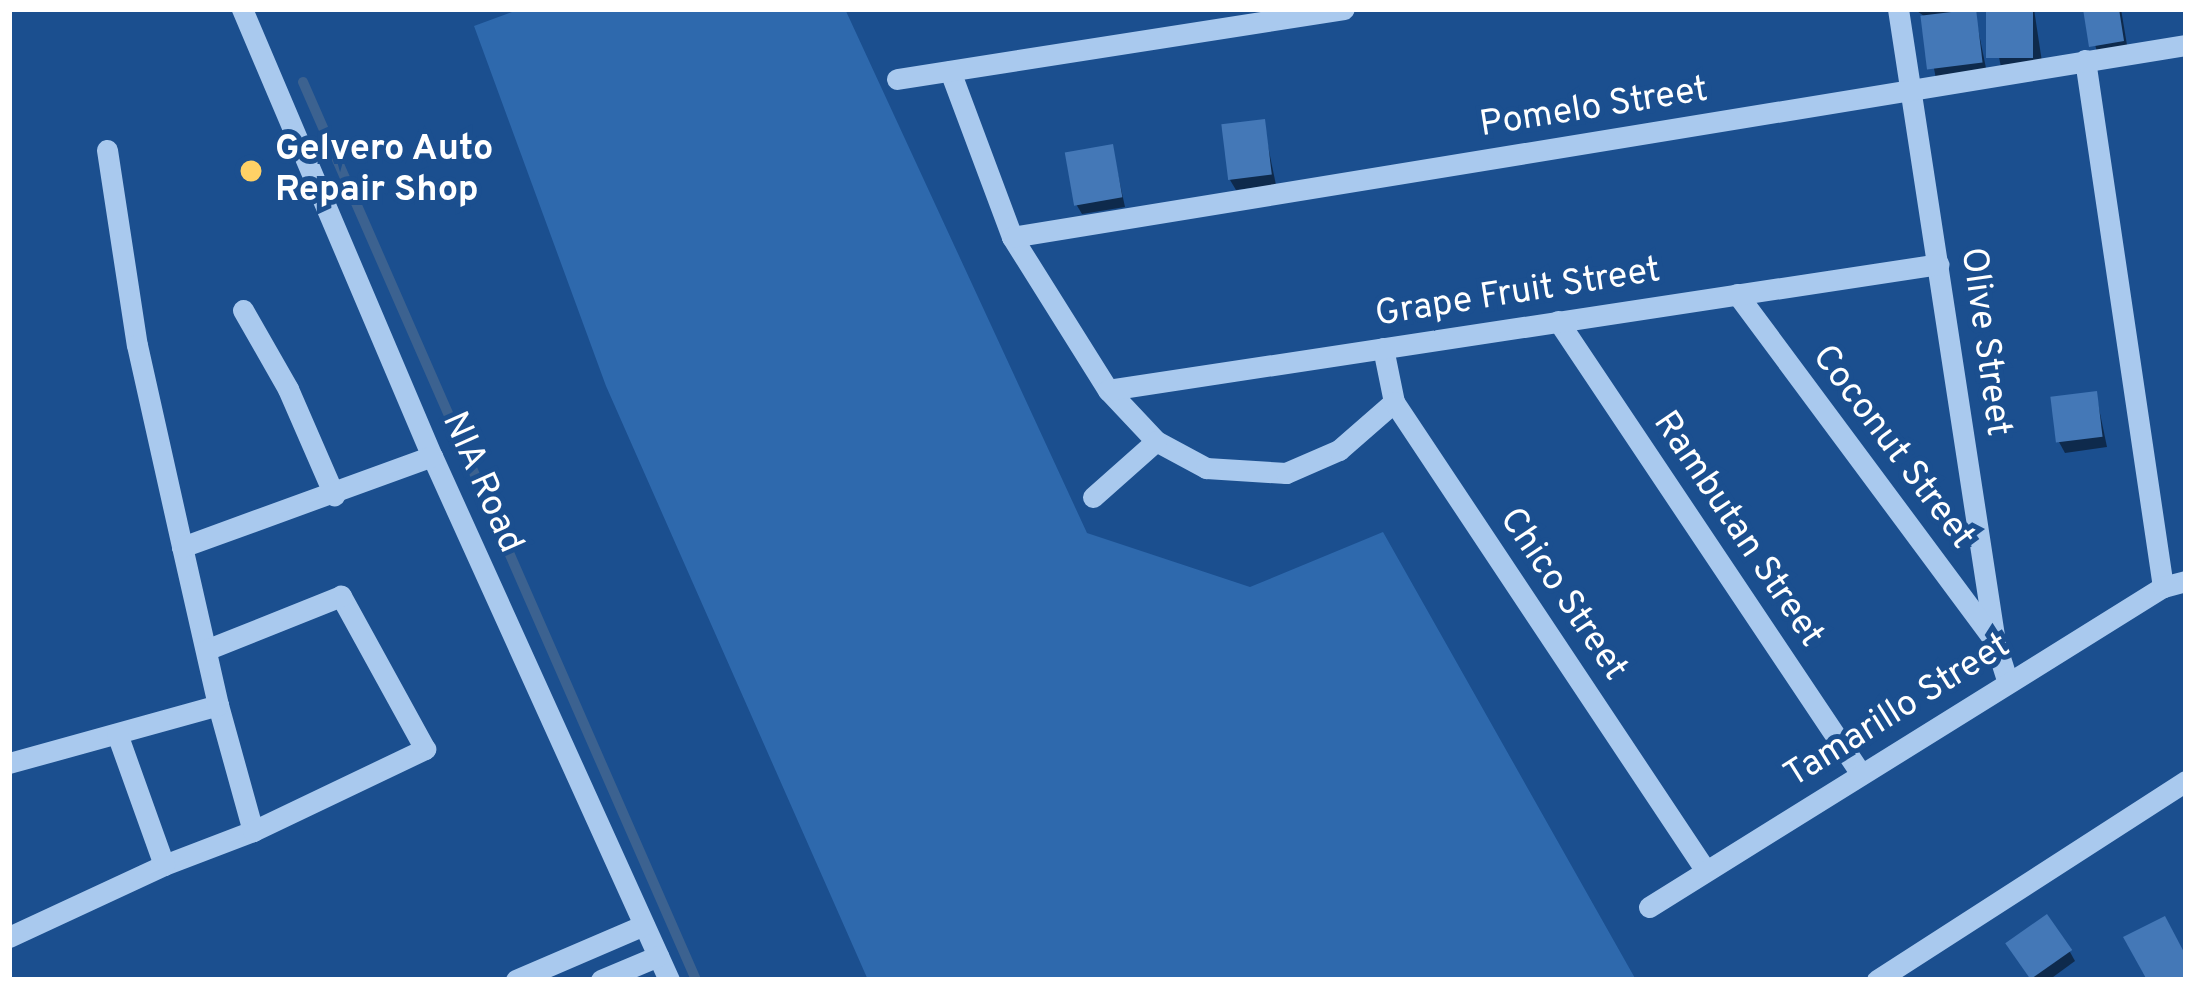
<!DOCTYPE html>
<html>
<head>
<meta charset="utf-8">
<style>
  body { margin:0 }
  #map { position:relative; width:2195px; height:989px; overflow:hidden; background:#1b4f8f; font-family:Overpass,sans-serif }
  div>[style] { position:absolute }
  .green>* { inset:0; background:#2e69ad }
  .shadow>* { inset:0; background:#0007 }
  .stream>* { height:10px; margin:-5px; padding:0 5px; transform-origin:5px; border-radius:5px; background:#3c6290 }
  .building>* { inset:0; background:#4478b7; transform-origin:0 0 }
  .minor>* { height:21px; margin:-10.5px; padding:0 10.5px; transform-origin:10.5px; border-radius:10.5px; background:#a9c9ee }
  .dots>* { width:33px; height:33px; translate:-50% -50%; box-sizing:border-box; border:6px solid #1b4f8f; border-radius:50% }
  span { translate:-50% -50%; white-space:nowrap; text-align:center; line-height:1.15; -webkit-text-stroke:10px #1b4f8f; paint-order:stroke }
  .street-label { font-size:36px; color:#fff }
  .poi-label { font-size:36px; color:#fff; font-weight:700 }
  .left { translate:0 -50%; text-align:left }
  .frame { position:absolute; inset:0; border:12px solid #fff; pointer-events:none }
</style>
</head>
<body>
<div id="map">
  <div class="green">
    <i style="clip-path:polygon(520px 9px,845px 9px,1087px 533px,1250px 587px,1383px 532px,1636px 980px,868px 980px,606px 386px,474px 26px)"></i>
  </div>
  <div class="shadow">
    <i style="clip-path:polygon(1914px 9px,1974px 9px,1987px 73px,1936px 79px,1924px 16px)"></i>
    <i style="clip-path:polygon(1989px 9px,2034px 9px,2042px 62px,2001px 67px)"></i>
    <i style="clip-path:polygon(2086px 9px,2121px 9px,2128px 51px,2098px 56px)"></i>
    <i style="clip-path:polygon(1263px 122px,1276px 185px,1236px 190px,1230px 180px)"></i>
    <i style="clip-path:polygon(1112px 147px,1125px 207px,1082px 214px,1076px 204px)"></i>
    <i style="clip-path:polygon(2096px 394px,2107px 447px,2065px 453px,2059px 442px)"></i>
    <i style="clip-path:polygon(2070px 952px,2075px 961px,2049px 980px,2033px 980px,2015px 954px)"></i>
  </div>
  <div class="stream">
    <i style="left:303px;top:82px;width:980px;rotate:66.36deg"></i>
  </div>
  <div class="building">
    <i style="left:1976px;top:9px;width:54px;height:56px;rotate:83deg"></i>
    <i style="left:1986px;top:9px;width:47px;height:49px"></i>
    <i style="clip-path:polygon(2083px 9px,2119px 9px,2124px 41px,2089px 47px)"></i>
    <i style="left:1265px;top:119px;width:56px;height:44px;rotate:83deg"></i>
    <i style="left:1113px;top:144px;width:54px;height:49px;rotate:80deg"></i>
    <i style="left:2097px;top:391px;width:46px;height:47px;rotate:83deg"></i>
    <i style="left:2047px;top:914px;width:44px;height:51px;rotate:55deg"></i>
    <i style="clip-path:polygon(2165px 916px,2186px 956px,2186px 977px,2147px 980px,2123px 937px)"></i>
  </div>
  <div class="minor">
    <i style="left:242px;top:9px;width:486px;rotate:67deg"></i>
    <i style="left:432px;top:456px;width:575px;rotate:65.66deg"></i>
    <i style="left:1898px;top:9px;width:640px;rotate:81.29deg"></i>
    <i style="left:1995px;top:642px;width:43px;rotate:72.4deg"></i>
    <i style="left:2085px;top:60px;width:533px;rotate:81.58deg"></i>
    <i style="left:950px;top:71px;width:177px;rotate:69.5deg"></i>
    <i style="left:1012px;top:237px;width:181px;rotate:57.9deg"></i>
    <i style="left:1108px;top:390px;width:70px;rotate:46.7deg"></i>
    <i style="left:1156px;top:441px;width:57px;rotate:28.4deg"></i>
    <i style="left:1206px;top:468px;width:80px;rotate:3.6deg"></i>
    <i style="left:1286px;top:473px;width:58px;rotate:-23.5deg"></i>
    <i style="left:1339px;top:450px;width:73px;rotate:-41.1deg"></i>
    <i style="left:897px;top:79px;width:452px;rotate:-8.9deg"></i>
    <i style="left:107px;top:150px;width:197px;rotate:81.3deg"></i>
    <i style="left:137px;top:345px;width:207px;rotate:77.4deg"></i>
    <i style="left:1012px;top:237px;width:1190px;rotate:-9.29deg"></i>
    <i style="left:1737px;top:294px;width:426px;rotate:53.4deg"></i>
    <i style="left:243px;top:310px;width:91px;rotate:60.3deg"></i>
    <i style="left:288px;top:389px;width:116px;rotate:66.5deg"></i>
    <i style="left:1558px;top:321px;width:545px;rotate:56.22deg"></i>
    <i style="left:1383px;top:348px;width:55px;rotate:78.5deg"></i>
    <i style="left:1394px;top:402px;width:563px;rotate:56.37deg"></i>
    <i style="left:1108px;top:390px;width:840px;rotate:-8.62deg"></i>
    <i style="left:1093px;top:497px;width:84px;rotate:-41.6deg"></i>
    <i style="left:218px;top:705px;width:131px;rotate:74.5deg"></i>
    <i style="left:9px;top:763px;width:217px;rotate:-15.5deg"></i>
    <i style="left:218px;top:705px;width:162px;rotate:-102.8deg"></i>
    <i style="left:182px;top:547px;width:266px;rotate:-20deg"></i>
    <i style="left:164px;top:865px;width:95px;rotate:-20.9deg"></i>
    <i style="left:253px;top:831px;width:191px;rotate:-25.5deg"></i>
    <i style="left:425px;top:749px;width:175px;rotate:-118.8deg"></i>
    <i style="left:341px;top:596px;width:145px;rotate:158.2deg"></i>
    <i style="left:1649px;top:907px;width:605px;rotate:-31.91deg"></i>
    <i style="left:2163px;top:587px;width:24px;rotate:-15deg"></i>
    <i style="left:9px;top:937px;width:171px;rotate:-24.9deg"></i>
    <i style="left:164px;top:865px;width:139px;rotate:-109.7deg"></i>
    <i style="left:516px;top:980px;width:139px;rotate:-23.3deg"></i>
    <i style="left:601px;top:980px;width:62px;rotate:-22.8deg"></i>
    <i style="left:1877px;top:980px;width:368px;rotate:-32.8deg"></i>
  </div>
  <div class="dots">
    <i style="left:251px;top:171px;background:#ffd166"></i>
  </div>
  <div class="street-label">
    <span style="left:1594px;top:109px;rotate:-9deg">Pomelo Street</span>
    <span style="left:1518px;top:294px;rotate:-9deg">Grape Fruit Street</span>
    <span style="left:1984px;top:342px;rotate:82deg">Olive Street</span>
    <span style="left:1892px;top:448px;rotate:53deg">Coconut Street</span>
    <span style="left:481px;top:483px;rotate:66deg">NIA Road</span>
    <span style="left:1737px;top:530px;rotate:56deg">Rambutan Street</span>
    <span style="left:1562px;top:595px;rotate:56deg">Chico Street</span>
    <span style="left:1898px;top:712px;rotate:-32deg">Tamarillo Street</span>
  </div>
  <div class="poi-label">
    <span class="left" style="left:275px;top:171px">Gelvero Auto<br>Repair Shop</span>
  </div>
  <div class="frame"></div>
</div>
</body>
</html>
